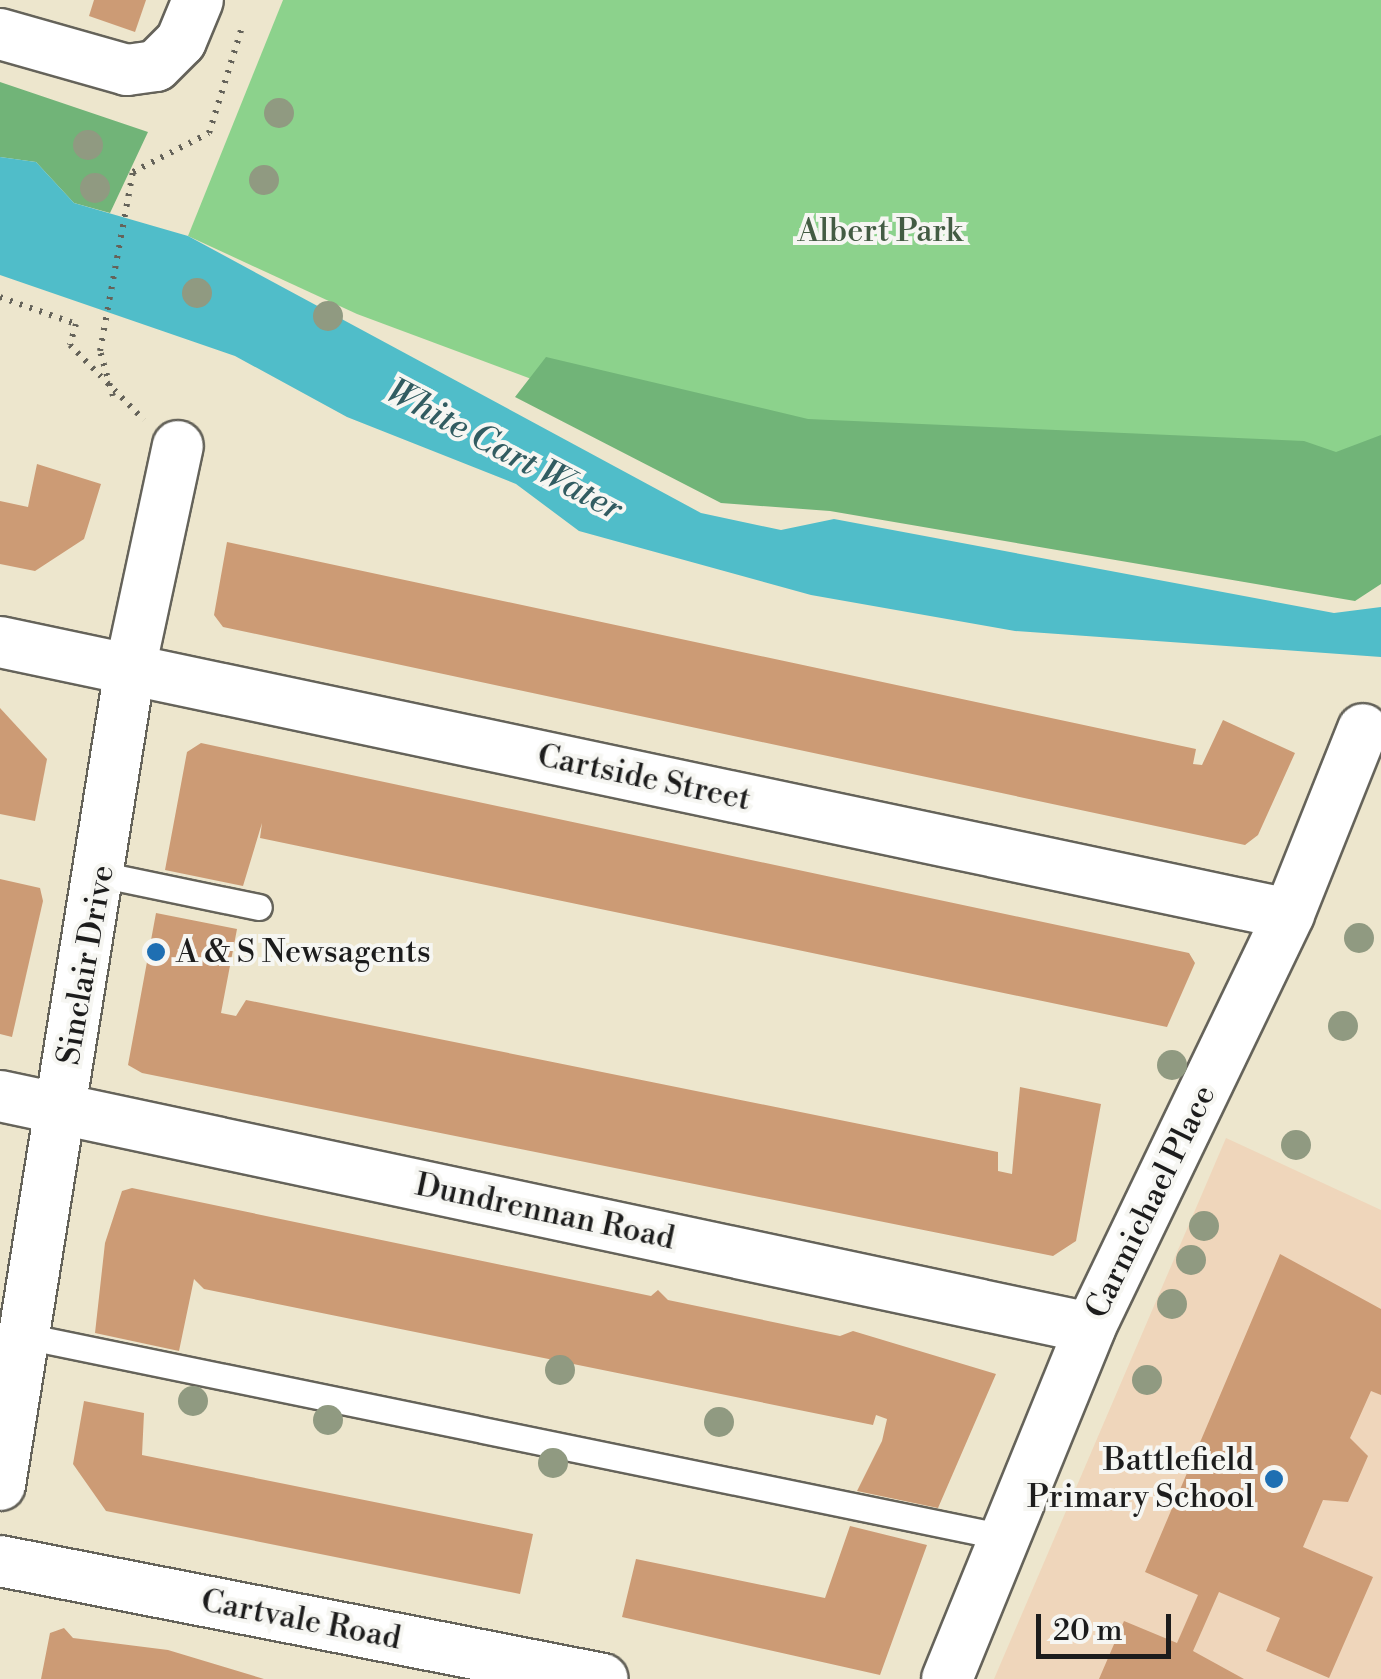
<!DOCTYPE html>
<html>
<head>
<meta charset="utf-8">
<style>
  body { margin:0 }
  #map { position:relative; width:1381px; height:1679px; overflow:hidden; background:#ede6cd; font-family:"Libre Bodoni",serif }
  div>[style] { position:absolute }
  .built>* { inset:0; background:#efd6bb }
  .green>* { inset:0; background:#8cd28c }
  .forest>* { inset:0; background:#71b478 }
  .water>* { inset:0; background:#50bdc9 }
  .building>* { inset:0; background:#cc9b75 }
  .path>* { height:6px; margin-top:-3px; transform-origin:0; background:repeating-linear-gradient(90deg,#65635a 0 2.5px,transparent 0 10.5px) }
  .roads { filter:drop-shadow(2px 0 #65635a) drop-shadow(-2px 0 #65635a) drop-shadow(0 2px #65635a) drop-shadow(0 -2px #65635a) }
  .lane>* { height:25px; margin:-12.5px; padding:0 12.5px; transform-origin:12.5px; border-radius:12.5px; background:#fff }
  .street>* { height:50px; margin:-25px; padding:0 25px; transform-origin:25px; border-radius:25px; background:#fff }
  .trees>* { width:30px; height:30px; margin:-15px; border-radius:50%; background:#909a81 }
  .dots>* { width:28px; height:28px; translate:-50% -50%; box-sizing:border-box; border:5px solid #f6f6f2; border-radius:50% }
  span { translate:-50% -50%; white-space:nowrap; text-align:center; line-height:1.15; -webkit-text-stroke:8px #f6f6f2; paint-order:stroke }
  .park-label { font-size:32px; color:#435c43 }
  .street-label { font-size:32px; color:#1c1c1c }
  .poi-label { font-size:32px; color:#1c1c1c }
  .left { translate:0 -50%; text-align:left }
  .right { translate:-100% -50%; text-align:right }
  .water-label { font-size:35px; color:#315c61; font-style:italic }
  .scale { position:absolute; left:1036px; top:1614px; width:135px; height:45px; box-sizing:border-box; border:5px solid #1c1c1c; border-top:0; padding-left:12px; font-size:30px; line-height:35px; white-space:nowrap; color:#1c1c1c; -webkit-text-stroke:8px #f6f6f2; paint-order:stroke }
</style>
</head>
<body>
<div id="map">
  <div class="built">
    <i style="clip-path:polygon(1226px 1138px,1381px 1210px,1381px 1679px,994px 1679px)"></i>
  </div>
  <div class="green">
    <i style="clip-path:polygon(283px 0,1381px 0,1381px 439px,1344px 476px,585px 399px,357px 314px,188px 236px)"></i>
  </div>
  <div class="forest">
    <i style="clip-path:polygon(0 82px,148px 132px,110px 213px,74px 203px,36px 162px,0 157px)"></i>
    <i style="clip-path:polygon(546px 357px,808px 419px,1304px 441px,1336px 452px,1381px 435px,1381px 584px,1355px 601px,830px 511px,721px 503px,515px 397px)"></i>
  </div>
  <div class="water">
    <i style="clip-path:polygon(0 157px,36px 162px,74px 203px,188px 236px,701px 513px,781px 530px,834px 519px,1334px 613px,1381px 607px,1381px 657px,1015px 631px,811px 595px,579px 531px,516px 484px,347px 417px,235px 356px,0 275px)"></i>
  </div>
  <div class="building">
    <i style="clip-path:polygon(94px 0,146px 0,135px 32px,89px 16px)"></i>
    <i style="clip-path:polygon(37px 464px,101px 484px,84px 539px,35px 571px,0 564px,0 501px,28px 507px)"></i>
    <i style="clip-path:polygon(227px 542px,1196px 749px,1193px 764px,1202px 765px,1223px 720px,1295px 753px,1258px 835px,1245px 845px,223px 627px,214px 615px)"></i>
    <i style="clip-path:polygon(0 708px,47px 759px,35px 821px,0 814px)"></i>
    <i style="clip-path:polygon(201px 743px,1189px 953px,1195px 963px,1167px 1027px,260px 838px,262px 823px,243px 886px,165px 870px,187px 752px)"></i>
    <i style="clip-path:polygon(0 879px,40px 888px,43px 901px,12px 1037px,0 1034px)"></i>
    <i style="clip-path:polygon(156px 913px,237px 929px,221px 1013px,236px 1016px,246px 1000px,998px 1152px,998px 1171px,1012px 1174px,1020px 1087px,1101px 1104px,1076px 1241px,1053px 1256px,142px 1073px,128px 1065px)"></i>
    <i style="clip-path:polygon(132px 1188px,651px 1296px,658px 1290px,668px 1300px,840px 1336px,853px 1331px,996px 1374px,938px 1508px,857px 1491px,882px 1441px,887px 1419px,876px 1415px,873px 1425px,204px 1289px,194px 1279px,179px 1351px,95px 1333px,105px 1243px,122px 1191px)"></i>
    <i style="clip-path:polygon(1280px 1254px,1381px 1309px,1381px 1395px,1371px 1391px,1350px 1438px,1368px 1456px,1348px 1502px,1323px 1500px,1303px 1547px,1373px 1577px,1329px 1678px,1266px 1651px,1280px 1618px,1219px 1592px,1193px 1651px,1244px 1679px,1099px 1679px,1124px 1621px,1177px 1643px,1198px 1595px,1145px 1572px)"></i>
    <i style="clip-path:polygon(84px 1401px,144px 1413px,142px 1455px,533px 1534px,520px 1594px,106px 1511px,73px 1464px)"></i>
    <i style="clip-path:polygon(850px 1526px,927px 1545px,880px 1675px,622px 1617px,636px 1559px,825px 1598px)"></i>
    <i style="clip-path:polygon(64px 1628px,73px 1638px,168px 1650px,264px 1679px,41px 1679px,50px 1633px)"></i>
  </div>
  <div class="path">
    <i style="left:0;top:297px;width:81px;rotate:19.6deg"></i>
    <i style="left:76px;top:324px;width:22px;rotate:106deg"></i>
    <i style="left:70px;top:345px;width:105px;rotate:45.4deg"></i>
    <i style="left:113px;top:396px;width:47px;rotate:-106.1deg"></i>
    <i style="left:100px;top:351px;width:182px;rotate:-79.6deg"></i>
    <i style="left:133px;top:172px;width:85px;rotate:-27.2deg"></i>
    <i style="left:209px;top:133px;width:108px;rotate:-72.7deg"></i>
  </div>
  <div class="roads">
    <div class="lane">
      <i style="left:104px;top:875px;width:158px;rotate:11.7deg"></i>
      <i style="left:15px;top:1334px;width:1010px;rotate:11.6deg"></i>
    </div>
    <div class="street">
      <i style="left:0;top:34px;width:132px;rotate:15.8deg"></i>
      <i style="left:127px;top:70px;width:29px;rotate:-8deg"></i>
      <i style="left:156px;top:66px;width:35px;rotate:-45deg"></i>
      <i style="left:181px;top:41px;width:44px;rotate:-67.5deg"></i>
      <i style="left:0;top:642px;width:1317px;rotate:11.92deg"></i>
      <i style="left:0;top:1096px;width:1114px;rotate:12.02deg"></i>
      <i style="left:0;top:1485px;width:826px;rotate:-80.95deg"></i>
      <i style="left:130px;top:669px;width:228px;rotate:-77.9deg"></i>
      <i style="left:0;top:1561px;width:614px;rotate:11.07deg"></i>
      <i style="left:947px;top:1679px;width:379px;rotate:-67.8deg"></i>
      <i style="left:1090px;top:1328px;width:459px;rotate:-64.3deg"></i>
      <i style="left:1289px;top:914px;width:199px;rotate:-68.2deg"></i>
    </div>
  </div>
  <div class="trees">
    <i style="left:279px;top:113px"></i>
    <i style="left:88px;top:145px"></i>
    <i style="left:264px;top:180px"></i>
    <i style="left:95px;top:188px"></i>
    <i style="left:197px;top:293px"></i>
    <i style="left:328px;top:316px"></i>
    <i style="left:1359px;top:938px"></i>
    <i style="left:1343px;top:1026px"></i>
    <i style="left:1172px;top:1065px"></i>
    <i style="left:1296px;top:1145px"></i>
    <i style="left:1204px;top:1226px"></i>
    <i style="left:1191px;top:1260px"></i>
    <i style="left:1172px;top:1304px"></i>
    <i style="left:560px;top:1370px"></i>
    <i style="left:1147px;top:1380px"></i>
    <i style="left:193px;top:1401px"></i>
    <i style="left:328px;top:1420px"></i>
    <i style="left:719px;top:1422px"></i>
    <i style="left:553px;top:1463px"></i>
  </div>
  <div class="dots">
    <i style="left:156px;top:952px;background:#1f6fb2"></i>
    <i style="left:1274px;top:1479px;background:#1f6fb2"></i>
  </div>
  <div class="park-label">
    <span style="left:880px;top:231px">Albert Park</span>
  </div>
  <div class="street-label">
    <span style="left:644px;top:778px;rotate:12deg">Cartside Street</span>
    <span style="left:86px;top:965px;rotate:-80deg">Sinclair Drive</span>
    <span style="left:1151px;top:1202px;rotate:-64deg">Carmichael Place</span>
    <span style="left:545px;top:1212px;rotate:12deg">Dundrennan Road</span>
    <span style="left:301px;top:1620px;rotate:11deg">Cartvale Road</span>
  </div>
  <div class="poi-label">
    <span class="left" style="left:176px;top:952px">A &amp; S Newsagents</span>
    <span class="right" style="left:1254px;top:1479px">Battlefield<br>Primary School</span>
  </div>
  <div class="water-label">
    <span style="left:504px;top:451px;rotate:28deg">White Cart Water</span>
  </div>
  <div class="scale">20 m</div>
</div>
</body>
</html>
